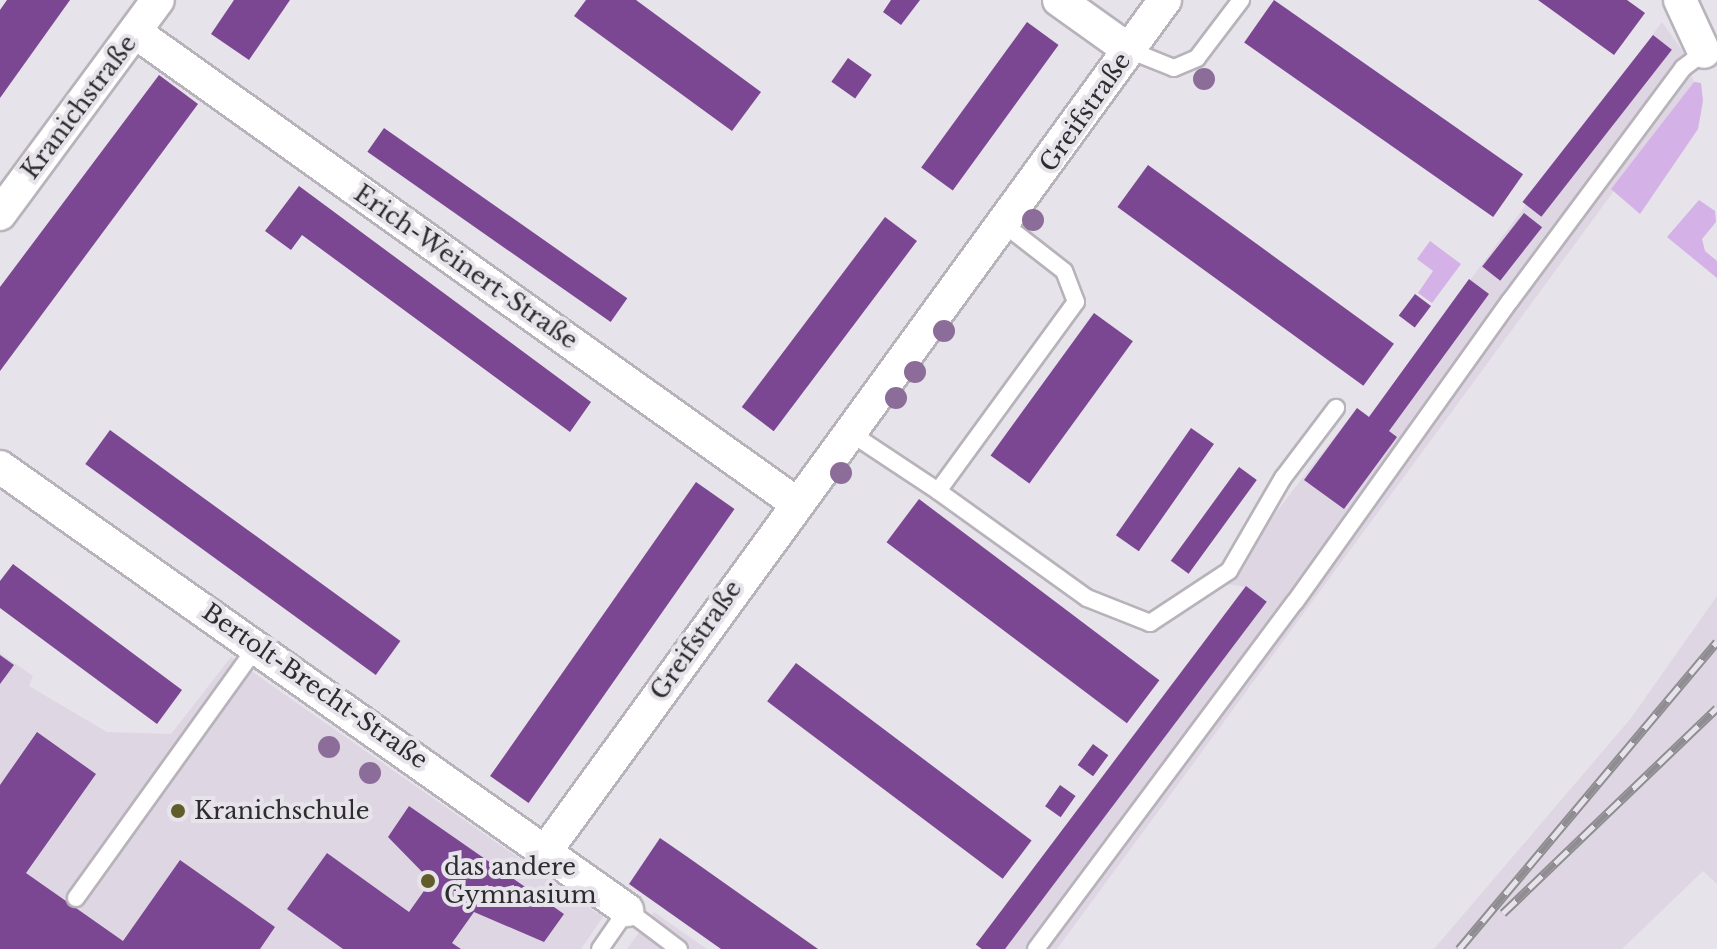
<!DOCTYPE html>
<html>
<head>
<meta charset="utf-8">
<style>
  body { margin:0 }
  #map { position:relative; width:1717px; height:949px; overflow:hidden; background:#e7e3ea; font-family:"Libre Baskerville",serif }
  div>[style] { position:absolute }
  .built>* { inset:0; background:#dfd6e4 }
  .green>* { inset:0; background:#d4b1e6 }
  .building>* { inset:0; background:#7b4792; transform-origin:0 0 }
  .roads { filter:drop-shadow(2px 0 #b8b3ba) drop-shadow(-2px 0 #b8b3ba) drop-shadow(0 2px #b8b3ba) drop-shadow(0 -2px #b8b3ba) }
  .lane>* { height:16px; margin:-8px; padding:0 8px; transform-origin:8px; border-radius:8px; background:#fff }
  .street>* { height:32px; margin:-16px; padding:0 16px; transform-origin:16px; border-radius:16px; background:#fff }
  .rail>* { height:9px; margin-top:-4.5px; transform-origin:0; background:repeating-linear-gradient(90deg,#e7e3ea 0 18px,#8f8d91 0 36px); box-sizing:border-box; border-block:2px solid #8f8d91 }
  .trees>* { width:22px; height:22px; margin:-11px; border-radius:50%; background:#8c6d99 }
  .dots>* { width:22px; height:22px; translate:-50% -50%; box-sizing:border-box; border:4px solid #e7e3ea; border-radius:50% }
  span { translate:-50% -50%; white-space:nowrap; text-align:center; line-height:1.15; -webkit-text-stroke:8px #e7e3ea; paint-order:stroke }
  .street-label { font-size:24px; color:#2d2c2e }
  .poi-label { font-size:24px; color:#2d2c2e }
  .left { translate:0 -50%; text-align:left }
</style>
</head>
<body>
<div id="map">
  <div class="built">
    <i style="clip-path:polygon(1662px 22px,1682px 50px,1694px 82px,1057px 949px,981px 949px,1245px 587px,1221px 583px,1357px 408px,1369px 416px)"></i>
    <i style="clip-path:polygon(1717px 596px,1717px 884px,1703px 871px,1622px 949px,1434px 949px,1631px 718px)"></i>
    <i style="clip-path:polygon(0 653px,33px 676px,29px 686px,107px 732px,171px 734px,231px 657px,603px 917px,581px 949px,0 949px)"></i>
    <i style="clip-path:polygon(654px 912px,707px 949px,627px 949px)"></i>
  </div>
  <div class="green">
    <i style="clip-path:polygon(1694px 82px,1701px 83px,1703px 101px,1698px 129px,1640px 214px,1611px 189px)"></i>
    <i style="clip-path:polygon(1699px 200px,1715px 211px,1716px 222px,1702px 239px,1705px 251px,1717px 261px,1717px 278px,1667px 237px)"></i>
    <i style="clip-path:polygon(1430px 241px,1461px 264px,1432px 303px,1418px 293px,1433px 271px,1417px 259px)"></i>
  </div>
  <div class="building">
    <i style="clip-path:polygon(7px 0,70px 0,0 98px,0 10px)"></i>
    <i style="clip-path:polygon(234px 0,290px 0,249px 60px,211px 34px)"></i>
    <i style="clip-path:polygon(586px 0,636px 0,761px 92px,732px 131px,574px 16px)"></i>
    <i style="clip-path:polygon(891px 0,920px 0,901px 25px,883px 12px)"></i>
    <i style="left:1274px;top:0;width:304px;height:52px;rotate:35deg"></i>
    <i style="clip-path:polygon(1538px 0,1627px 0,1645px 13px,1614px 55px)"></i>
    <i style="left:1027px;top:22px;width:39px;height:180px;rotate:36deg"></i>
    <i style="left:1653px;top:35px;width:24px;height:212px;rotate:38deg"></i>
    <i style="left:848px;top:58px;width:29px;height:29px;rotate:35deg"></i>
    <i style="clip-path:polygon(159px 75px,198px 104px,0 371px,0 287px)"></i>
    <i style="left:384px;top:128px;width:297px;height:29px;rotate:35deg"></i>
    <i style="left:1148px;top:165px;width:304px;height:52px;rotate:36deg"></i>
    <i style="clip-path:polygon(299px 186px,591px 402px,570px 432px,302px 235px,291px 250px,265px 231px)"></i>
    <i style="left:1524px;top:213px;width:23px;height:68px;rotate:38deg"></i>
    <i style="left:885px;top:217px;width:40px;height:238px;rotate:37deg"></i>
    <i style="clip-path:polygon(1469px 279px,1489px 294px,1389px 431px,1397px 437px,1344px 509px,1304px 480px,1357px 408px,1369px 417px)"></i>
    <i style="left:1415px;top:294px;width:20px;height:27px;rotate:37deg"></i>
    <i style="left:1094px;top:313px;width:48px;height:176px;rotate:36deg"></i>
    <i style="left:1191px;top:428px;width:28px;height:131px;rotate:35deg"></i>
    <i style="left:110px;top:430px;width:359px;height:42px;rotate:36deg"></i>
    <i style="left:1239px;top:467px;width:22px;height:116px;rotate:36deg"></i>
    <i style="left:696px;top:482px;width:47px;height:359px;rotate:35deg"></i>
    <i style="left:919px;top:499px;width:301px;height:54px;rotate:37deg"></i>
    <i style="clip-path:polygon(13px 564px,182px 690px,157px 724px,0 608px,0 581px)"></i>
    <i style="left:1246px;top:586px;width:26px;height:449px;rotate:37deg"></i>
    <i style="clip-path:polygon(0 655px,14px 665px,0 684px)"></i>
    <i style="left:796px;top:663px;width:295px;height:48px;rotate:37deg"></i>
    <i style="clip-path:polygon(37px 732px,96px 774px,26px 873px,123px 941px,180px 860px,275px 927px,260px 949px,0 949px,0 785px)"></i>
    <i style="left:1093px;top:744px;width:19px;height:26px;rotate:36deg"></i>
    <i style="left:1060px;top:785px;width:19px;height:26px;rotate:35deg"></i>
    <i style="clip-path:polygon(409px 806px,564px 914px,544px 942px,474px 912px,452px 943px,461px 949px,343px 949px,287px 909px,327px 853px,409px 912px,431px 881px,388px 837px)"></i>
    <i style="clip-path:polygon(660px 838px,689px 858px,818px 949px,721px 949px,629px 884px)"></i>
  </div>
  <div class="roads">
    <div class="lane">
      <i style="left:1129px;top:50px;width:48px;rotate:21.8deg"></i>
      <i style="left:1174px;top:68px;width:25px;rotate:-23deg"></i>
      <i style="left:1197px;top:58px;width:73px;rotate:-52.8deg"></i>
      <i style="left:849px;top:432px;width:107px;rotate:33.5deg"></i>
      <i style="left:938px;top:491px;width:234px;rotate:-53.9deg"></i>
      <i style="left:1076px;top:302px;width:33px;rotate:-111deg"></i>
      <i style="left:1064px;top:271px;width:75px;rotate:-142.1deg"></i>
      <i style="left:938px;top:491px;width:183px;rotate:35.7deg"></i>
      <i style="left:1087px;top:598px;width:68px;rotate:21.6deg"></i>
      <i style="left:1150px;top:623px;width:95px;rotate:-33.4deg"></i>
      <i style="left:1229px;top:571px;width:108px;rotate:-59.9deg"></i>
      <i style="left:1283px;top:478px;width:88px;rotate:-52.9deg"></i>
      <i style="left:76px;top:898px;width:312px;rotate:-54.3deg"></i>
      <i style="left:600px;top:949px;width:47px;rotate:-55.3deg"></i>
      <i style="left:627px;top:910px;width:65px;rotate:36.9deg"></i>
      <i style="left:1036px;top:949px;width:433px;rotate:-53.3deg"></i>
      <i style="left:1295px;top:602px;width:370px;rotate:-54.5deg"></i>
      <i style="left:1510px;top:301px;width:290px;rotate:-53.4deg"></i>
      <i style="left:1683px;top:68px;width:26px;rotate:-37deg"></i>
    </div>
    <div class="street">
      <i style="left:1059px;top:0;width:86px;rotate:35.5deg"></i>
      <i style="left:1680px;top:0;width:57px;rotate:65.2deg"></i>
      <i style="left:135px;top:32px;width:812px;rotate:35.47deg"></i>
      <i style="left:0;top:214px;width:266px;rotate:-53.6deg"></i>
      <i style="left:0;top:467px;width:768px;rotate:35.24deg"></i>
      <i style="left:545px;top:852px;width:1054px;rotate:-53.96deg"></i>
    </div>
  </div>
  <div class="rail">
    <i style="left:1503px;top:913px;width:296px;rotate:-43.8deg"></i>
    <i style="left:1459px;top:949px;width:401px;rotate:-50deg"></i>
  </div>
  <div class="trees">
    <i style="left:1204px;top:79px"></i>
    <i style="left:1033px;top:220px"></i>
    <i style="left:944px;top:331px"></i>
    <i style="left:915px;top:372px"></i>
    <i style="left:896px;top:398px"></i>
    <i style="left:841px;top:473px"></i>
    <i style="left:329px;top:747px"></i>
    <i style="left:370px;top:773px"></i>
  </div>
  <div class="dots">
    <i style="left:178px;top:811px;background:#615d2a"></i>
    <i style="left:428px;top:881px;background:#615d2a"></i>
  </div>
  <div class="street-label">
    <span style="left:79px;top:107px;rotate:-53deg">Kranichstraße</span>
    <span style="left:1085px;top:112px;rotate:-55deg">Greifstraße</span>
    <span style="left:466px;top:267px;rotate:35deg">Erich-Weinert-Straße</span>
    <span style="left:696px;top:640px;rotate:-55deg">Greifstraße</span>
    <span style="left:315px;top:686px;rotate:35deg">Bertolt-Brecht-Straße</span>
  </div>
  <div class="poi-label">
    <span class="left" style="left:194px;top:811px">Kranichschule</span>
    <span class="left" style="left:444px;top:881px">das andere<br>Gymnasium</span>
  </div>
</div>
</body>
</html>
